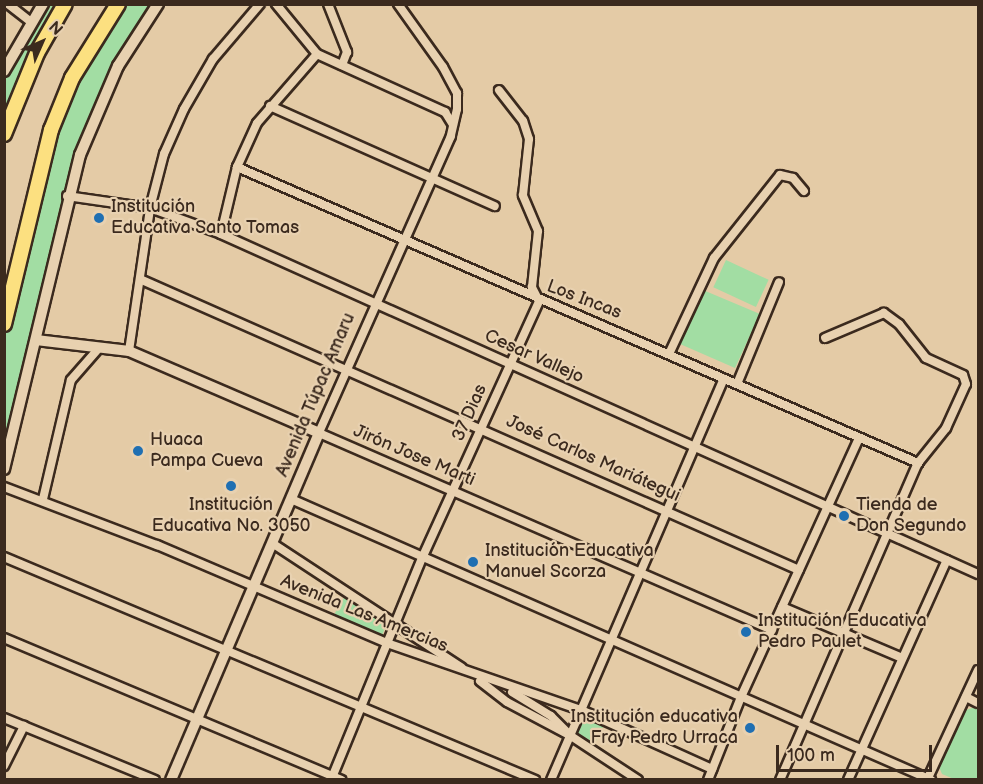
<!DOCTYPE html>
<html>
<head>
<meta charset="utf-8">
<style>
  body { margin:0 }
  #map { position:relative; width:983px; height:784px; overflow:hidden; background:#e4cba6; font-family:"Balsamiq Sans",sans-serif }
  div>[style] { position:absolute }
  .green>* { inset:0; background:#a2dda3; transform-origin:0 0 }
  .roads { filter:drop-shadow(2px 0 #3b2a1e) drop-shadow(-2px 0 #3b2a1e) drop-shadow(0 2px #3b2a1e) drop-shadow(0 -2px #3b2a1e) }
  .minor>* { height:8px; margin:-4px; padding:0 4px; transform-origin:4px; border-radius:4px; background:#e8d1b0 }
  .tertiary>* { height:10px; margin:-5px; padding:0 5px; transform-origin:5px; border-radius:5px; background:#e8d1b0 }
  .primary>* { height:14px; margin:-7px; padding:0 7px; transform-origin:7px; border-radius:7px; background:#fce080 }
  .dots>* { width:16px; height:16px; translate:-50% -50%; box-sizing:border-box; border:3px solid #e8d1b0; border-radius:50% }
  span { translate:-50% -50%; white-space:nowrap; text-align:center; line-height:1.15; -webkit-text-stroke:4.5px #e8d1b0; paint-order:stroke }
  .poi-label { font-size:18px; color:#3b2a1e }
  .left { translate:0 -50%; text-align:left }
  .right { translate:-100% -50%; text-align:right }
  .street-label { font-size:18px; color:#3b2a1e }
  .frame { position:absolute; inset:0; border:6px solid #3b2a1e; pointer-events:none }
  .north { position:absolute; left:12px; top:12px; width:60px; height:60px; -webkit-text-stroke:4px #e8d1b0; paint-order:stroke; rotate:45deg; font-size:16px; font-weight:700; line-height:24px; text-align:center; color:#3b2a1e }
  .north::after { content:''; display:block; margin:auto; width:21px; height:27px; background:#3b2a1e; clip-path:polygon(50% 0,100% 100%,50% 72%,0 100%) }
  .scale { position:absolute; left:776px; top:745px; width:156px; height:27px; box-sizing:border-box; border:3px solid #3b2a1e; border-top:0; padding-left:8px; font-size:18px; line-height:21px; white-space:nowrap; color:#3b2a1e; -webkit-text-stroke:4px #e8d1b0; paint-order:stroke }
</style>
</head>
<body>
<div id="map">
  <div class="green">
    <i style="clip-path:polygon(50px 5px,59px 5px,18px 78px,5px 117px,5px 79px)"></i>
    <i style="clip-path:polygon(120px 5px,156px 5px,78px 154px,5px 462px,5px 331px,53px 132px,74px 79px)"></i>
    <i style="left:726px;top:260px;width:47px;height:30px;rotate:25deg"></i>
    <i style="clip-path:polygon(703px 290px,760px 314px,735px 368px,680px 344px,679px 339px)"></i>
    <i style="clip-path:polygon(345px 596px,387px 623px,381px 638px,332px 618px)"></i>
    <i style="clip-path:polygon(978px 706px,978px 779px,954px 779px,942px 774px,939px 767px,966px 710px)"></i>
    <i style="clip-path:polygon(581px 717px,604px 725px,595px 743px,574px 732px)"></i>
  </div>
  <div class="roads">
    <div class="minor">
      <i style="left:8px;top:4px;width:29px;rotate:38deg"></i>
      <i style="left:276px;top:4px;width:65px;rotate:50.6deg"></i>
      <i style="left:317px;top:54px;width:141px;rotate:24.4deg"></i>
      <i style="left:445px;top:112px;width:15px;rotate:58deg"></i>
      <i style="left:328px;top:4px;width:52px;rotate:68.4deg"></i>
      <i style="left:347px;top:52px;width:14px;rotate:111deg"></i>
      <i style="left:398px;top:4px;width:77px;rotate:54.5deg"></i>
      <i style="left:443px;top:67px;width:30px;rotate:62deg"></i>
      <i style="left:457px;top:93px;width:16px;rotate:90deg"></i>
      <i style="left:457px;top:109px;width:28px;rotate:103deg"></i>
      <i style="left:451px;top:136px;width:325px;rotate:114deg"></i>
      <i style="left:319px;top:433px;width:494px;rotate:23.5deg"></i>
      <i style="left:270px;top:106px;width:246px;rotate:24deg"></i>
      <i style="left:237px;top:167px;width:743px;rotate:23.49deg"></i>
      <i style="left:67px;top:196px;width:84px;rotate:8.2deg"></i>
      <i style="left:150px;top:208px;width:76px;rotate:20.1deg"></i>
      <i style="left:221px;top:234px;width:830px;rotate:24.19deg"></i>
      <i style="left:221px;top:234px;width:69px;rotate:-76.6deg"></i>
      <i style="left:237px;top:167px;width:48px;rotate:-65.6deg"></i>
      <i style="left:257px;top:123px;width:91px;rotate:-49deg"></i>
      <i style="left:142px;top:280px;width:718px;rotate:23.82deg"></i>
      <i style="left:129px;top:351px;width:145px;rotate:-81.6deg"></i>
      <i style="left:150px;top:208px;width:56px;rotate:-75.5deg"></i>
      <i style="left:164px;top:154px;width:49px;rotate:-66deg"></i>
      <i style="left:184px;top:109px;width:58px;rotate:-59.9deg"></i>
      <i style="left:213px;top:59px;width:72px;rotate:-49.5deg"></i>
      <i style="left:669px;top:354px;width:106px;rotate:-64.9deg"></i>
      <i style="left:714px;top:258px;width:106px;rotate:-51.5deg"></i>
      <i style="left:780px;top:175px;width:13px;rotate:13deg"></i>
      <i style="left:793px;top:178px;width:17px;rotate:50deg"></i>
      <i style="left:737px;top:384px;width:110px;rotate:-67.6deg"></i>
      <i style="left:4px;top:487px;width:164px;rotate:20.8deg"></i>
      <i style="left:157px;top:545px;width:250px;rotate:23.1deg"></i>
      <i style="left:387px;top:643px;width:205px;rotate:19.1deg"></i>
      <i style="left:581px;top:710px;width:144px;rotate:24.2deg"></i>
      <i style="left:43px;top:499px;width:122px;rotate:-76.8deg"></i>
      <i style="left:71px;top:380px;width:43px;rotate:-48.8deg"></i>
      <i style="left:291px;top:499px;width:699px;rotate:23.7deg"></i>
      <i style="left:272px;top:543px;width:227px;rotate:33.3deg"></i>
      <i style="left:4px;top:557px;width:576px;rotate:22.78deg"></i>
      <i style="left:782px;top:607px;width:130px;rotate:23deg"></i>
      <i style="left:4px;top:638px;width:366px;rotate:22.8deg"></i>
      <i style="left:480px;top:681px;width:34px;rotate:38deg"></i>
      <i style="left:507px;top:702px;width:72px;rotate:28deg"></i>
      <i style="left:571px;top:736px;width:80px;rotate:33.3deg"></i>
      <i style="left:512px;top:692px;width:46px;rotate:31.6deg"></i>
      <i style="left:551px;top:716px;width:23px;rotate:45deg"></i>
      <i style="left:966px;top:697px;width:13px;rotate:27deg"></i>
      <i style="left:4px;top:718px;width:163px;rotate:22.3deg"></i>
      <i style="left:4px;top:766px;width:45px;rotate:-63.4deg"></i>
      <i style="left:331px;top:780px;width:242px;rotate:-67.7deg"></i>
      <i style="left:423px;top:556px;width:280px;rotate:-65.5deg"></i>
      <i style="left:539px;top:301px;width:16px;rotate:-117deg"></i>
      <i style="left:532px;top:287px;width:56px;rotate:-83.9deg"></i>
      <i style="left:538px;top:231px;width:39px;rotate:-113deg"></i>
      <i style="left:523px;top:195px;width:56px;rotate:-83.9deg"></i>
      <i style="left:529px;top:139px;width:19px;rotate:-108deg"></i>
      <i style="left:523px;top:121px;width:39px;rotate:-128deg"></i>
      <i style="left:551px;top:780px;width:437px;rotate:-66.7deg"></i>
      <i style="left:708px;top:780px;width:89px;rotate:-68.3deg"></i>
      <i style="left:741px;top:697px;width:285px;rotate:-65.5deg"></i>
      <i style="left:780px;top:780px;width:346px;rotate:-66.5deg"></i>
      <i style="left:918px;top:463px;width:45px;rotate:-51.3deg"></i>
      <i style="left:946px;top:428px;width:48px;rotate:-65.6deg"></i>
      <i style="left:966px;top:384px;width:9px;rotate:-108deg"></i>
      <i style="left:963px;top:375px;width:41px;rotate:-155.3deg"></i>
      <i style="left:926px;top:358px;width:43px;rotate:-128.5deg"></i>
      <i style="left:899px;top:324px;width:19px;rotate:-144deg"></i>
      <i style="left:884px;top:313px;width:64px;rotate:157deg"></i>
      <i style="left:848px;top:780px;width:241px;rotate:-65.8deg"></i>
      <i style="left:927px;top:780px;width:121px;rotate:-65.1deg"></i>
    </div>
    <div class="tertiary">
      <i style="left:4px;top:71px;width:78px;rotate:-59.8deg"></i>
      <i style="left:36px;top:340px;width:94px;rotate:6.7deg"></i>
      <i style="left:129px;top:351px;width:207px;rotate:23.3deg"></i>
      <i style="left:319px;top:433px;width:377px;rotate:113.1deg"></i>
      <i style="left:4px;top:469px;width:323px;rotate:-76.4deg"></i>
      <i style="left:80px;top:155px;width:97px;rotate:-66.9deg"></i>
      <i style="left:118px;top:66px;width:74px;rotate:-57.2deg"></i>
    </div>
    <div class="primary">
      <i style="left:4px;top:134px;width:87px;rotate:-67.8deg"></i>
      <i style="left:37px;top:53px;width:56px;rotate:-60.3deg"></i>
      <i style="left:4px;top:324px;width:200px;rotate:-76.4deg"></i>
      <i style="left:51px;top:130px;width:56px;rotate:-68deg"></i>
      <i style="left:72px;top:78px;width:87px;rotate:-58.1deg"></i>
    </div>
  </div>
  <div class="dots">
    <i style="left:99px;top:218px;background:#1f6fb2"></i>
    <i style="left:138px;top:451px;background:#1f6fb2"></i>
    <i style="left:231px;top:486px;background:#1f6fb2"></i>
    <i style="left:844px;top:516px;background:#1f6fb2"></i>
    <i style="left:473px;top:562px;background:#1f6fb2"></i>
    <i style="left:746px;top:632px;background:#1f6fb2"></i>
    <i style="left:750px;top:728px;background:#1f6fb2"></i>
  </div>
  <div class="poi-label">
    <span class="left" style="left:111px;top:218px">Institución<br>Educativa Santo Tomas</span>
    <span class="left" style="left:150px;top:451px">Huaca<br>Pampa Cueva</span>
    <span style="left:231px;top:516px">Institución<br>Educativa No. 3050</span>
    <span class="left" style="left:856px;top:516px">Tienda de<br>Don Segundo</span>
    <span class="left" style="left:485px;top:562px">Institución Educativa<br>Manuel Scorza</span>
    <span class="left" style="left:758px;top:632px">Institución Educativa<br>Pedro Paulet</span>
    <span class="right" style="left:738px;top:728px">Institución educativa<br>Fray Pedro Urraca</span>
  </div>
  <div class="street-label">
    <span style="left:584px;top:300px;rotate:21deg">Los Incas</span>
    <span style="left:534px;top:357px;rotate:24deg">Cesar Vallejo</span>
    <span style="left:316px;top:395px;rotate:-67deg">Avenida Túpac Amaru</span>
    <span style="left:470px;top:413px;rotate:-66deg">37 Dias</span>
    <span style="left:414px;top:456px;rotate:23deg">Jirón Jose Marti</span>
    <span style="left:593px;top:459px;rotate:24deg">José Carlos Mariátegui</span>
    <span style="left:364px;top:614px;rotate:22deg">Avenida Las Amercias</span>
  </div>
  <div class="frame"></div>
  <div class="north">N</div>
  <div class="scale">100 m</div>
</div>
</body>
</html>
